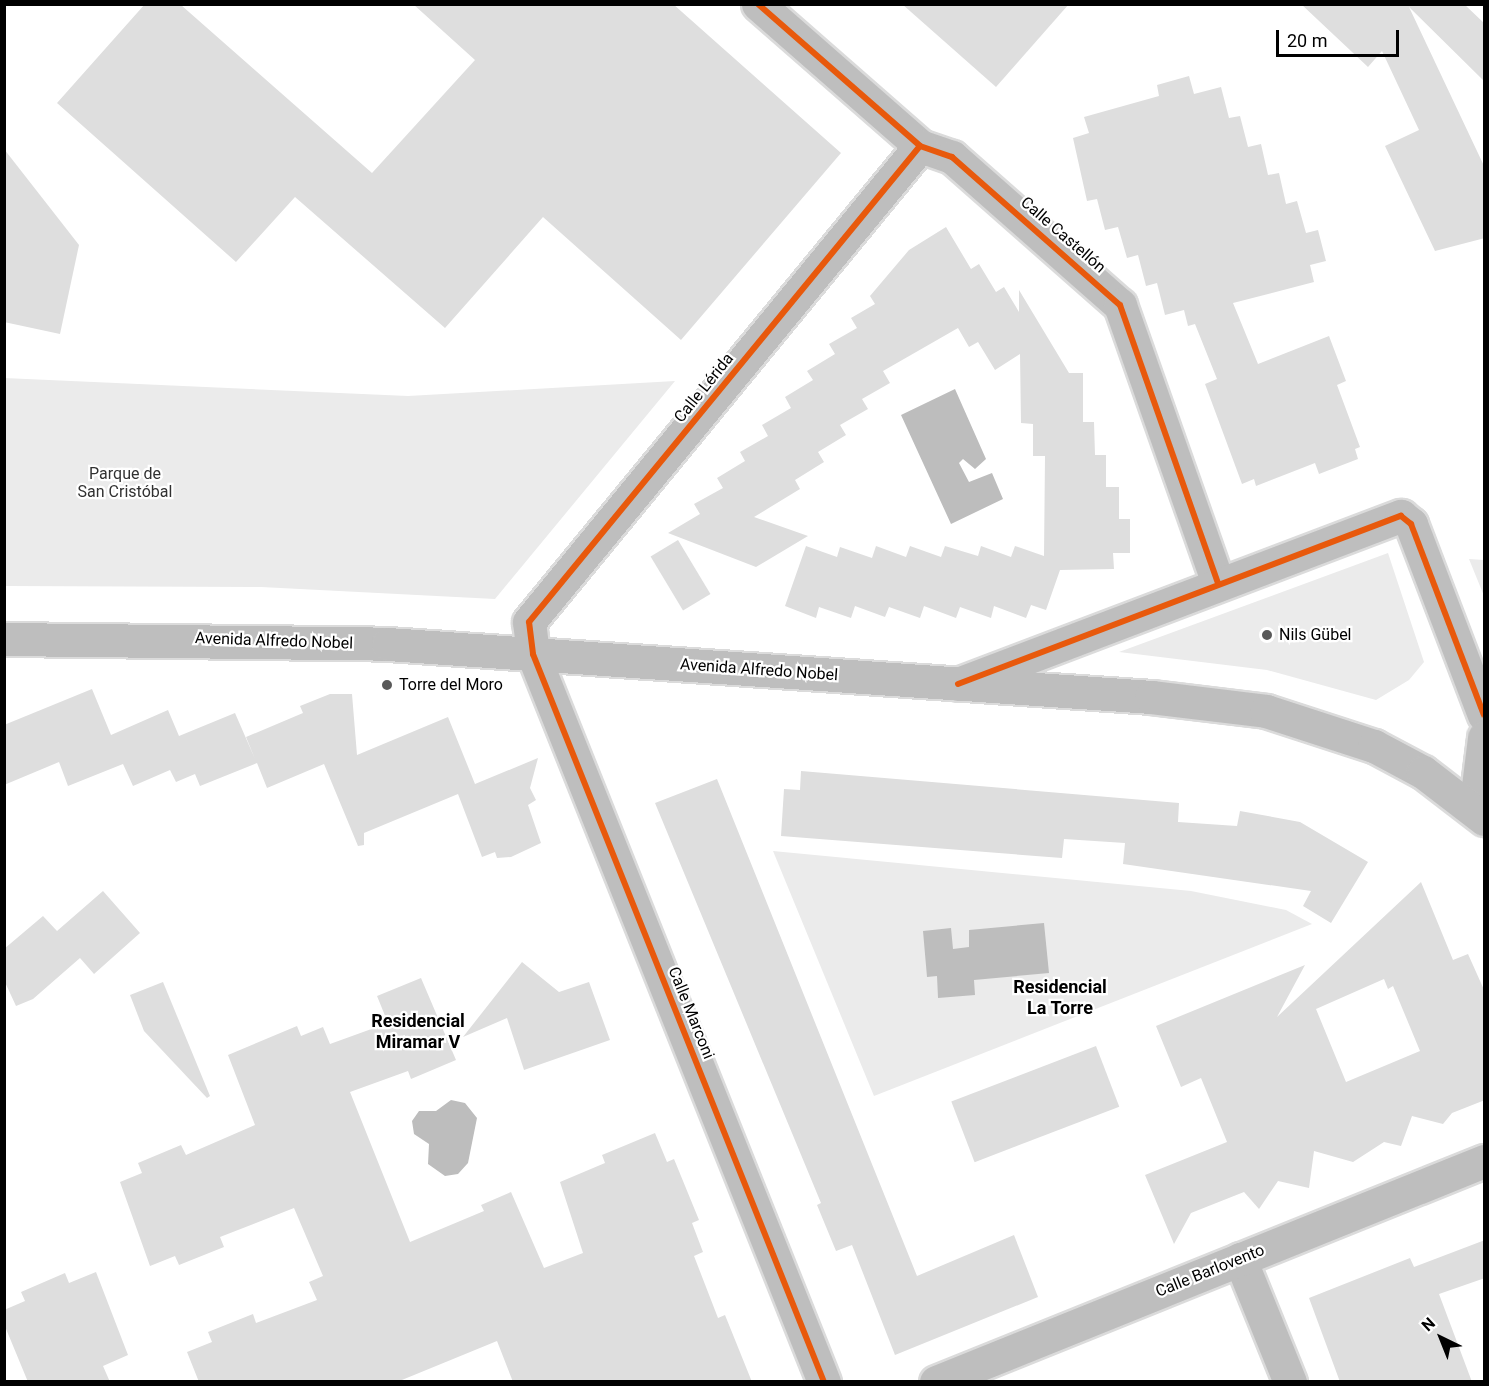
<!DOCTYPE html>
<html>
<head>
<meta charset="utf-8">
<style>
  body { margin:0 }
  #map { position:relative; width:1489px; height:1386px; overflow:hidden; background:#fff; font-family:Roboto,sans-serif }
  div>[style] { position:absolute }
  .green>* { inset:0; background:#ebebeb }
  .water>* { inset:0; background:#bdbdbd }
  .building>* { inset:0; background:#dedede; transform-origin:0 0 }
  .roads { filter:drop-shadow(2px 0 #dbdbdb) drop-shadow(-2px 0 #dbdbdb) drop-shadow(0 2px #dbdbdb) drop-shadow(0 -2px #dbdbdb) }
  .minor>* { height:33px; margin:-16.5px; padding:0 16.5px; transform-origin:16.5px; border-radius:16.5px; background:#bebebe }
  .major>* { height:33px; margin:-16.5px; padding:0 16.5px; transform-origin:16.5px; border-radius:16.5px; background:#bebebe }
  .cycleway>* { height:6px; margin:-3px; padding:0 3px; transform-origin:3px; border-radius:3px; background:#e8590c }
  .dots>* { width:16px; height:16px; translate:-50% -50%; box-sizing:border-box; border:3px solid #fff; border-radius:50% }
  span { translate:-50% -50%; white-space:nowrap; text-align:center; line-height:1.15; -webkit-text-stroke:4.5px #fff; paint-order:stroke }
  .street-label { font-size:16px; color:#000 }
  .park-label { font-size:16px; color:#313131 }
  .poi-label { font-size:16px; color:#000 }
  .left { translate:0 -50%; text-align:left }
  .neighbourhood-label { font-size:18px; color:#000; font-weight:700 }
  .frame { position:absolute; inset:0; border:6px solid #000; pointer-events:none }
  .north { position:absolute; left:1411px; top:1308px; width:60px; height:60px; -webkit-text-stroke:4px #fff; paint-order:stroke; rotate:317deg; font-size:16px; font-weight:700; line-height:24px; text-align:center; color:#000 }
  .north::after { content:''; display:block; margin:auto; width:21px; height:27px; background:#000; clip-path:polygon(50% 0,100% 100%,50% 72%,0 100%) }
  .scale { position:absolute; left:1276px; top:30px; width:123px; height:27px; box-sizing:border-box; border:3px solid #000; border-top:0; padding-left:8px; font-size:18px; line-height:21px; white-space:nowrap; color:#000; -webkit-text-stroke:4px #fff; paint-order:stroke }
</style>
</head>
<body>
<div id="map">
  <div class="green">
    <i style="clip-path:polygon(4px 378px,408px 396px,675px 381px,495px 599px,261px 587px,5px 586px)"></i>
    <i style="clip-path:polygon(1388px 553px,1424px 662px,1409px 680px,1376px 700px,1267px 670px,1119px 652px)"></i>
    <i style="clip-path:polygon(1469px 559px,1484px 560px,1484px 596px)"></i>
    <i style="clip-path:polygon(773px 851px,1191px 891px,1286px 910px,1312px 924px,874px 1096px)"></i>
  </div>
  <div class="water">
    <i style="clip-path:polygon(955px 389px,986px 459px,975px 469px,963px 459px,959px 463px,969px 482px,992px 473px,1003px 499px,951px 524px,901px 415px)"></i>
    <i style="clip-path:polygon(1044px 923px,1049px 973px,974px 980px,975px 995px,938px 998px,937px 976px,927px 977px,923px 931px,951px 928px,953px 949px,969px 947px,969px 930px)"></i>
    <i style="clip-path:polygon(451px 1100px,465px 1103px,477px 1118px,468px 1163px,458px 1174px,445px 1176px,428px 1164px,429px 1144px,414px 1134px,412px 1121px,419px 1111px,436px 1111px)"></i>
  </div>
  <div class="building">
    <i style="clip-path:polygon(145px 4px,181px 5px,372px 173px,475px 60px,413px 4px,673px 4px,841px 153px,681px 340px,543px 217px,445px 328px,295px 197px,236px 262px,57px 103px)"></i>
    <i style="clip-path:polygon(902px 4px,1069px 4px,996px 87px)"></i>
    <i style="clip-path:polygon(1301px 4px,1464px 4px,1485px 24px,1485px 82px,1409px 7px,1485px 168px,1485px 238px,1435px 251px,1385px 146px,1419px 130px,1382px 51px,1368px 67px)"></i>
    <i style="clip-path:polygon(1189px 76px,1194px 94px,1221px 87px,1229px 118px,1240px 116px,1248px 147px,1261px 144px,1268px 175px,1279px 173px,1286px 204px,1297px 201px,1306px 233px,1318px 230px,1326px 261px,1310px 265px,1314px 282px,1233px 303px,1258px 364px,1329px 336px,1346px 381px,1337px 385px,1360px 447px,1355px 449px,1358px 459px,1319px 474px,1315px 463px,1256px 486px,1254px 479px,1242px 484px,1205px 384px,1217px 379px,1195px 324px,1188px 326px,1184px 310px,1165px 315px,1157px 283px,1146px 286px,1138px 255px,1127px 258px,1118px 227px,1105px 230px,1097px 199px,1087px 201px,1073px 138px,1089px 133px,1084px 117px,1159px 96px,1157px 85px)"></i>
    <i style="clip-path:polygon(4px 149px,79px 245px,60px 334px,4px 322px)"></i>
    <i style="clip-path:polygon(946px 227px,971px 269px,979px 264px,996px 292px,1004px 287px,1019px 312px,1019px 290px,1069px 373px,1083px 373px,1083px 422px,1094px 422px,1095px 455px,1106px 455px,1106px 487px,1119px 487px,1119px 519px,1130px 519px,1130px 553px,1113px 553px,1114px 569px,1060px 570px,1046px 610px,1031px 605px,1026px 618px,994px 606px,991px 618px,960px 607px,956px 618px,924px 606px,920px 618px,889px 607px,885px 617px,855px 606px,851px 618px,819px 607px,816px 618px,785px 606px,806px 546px,837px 557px,840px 547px,872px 558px,876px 546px,906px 557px,910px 546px,941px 557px,945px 546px,978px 556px,981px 546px,1011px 557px,1015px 546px,1044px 556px,1045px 456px,1033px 456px,1033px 424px,1021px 423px,1020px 354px,995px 370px,978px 342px,969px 347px,958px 328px,883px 371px,890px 383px,862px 399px,868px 409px,840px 425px,846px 435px,818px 452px,824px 462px,795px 480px,800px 489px,754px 517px,808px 536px,756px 567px,668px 533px,700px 514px,694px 504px,723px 488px,717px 478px,745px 461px,740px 452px,768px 436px,762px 425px,791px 408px,785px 397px,813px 380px,807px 371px,835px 354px,829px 344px,857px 328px,851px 318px,875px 304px,870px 296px,909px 250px)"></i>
    <i style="left:678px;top:540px;width:63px;height:32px;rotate:59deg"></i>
    <i style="clip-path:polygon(92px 689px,111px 735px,168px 710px,179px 736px,235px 713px,255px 759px,246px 737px,303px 713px,300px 706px,330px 694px,352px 694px,357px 755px,448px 717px,475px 784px,538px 758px,530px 788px,536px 800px,528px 805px,541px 843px,511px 857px,497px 858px,495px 852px,482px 857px,458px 794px,364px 833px,364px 845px,358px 846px,324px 764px,267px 788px,257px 763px,200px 786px,195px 774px,176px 782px,170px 770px,133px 786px,123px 764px,68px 786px,59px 762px,4px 785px,4px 725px)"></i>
    <i style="clip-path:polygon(801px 771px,1179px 803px,1178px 822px,1237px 826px,1240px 811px,1300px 822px,1368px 862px,1331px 923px,1303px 906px,1311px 891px,1123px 864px,1125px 843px,1064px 839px,1062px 858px,781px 836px,784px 789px,800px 790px)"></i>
    <i style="clip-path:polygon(717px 779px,917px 1276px,1014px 1235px,1038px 1297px,895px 1355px,852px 1245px,836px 1251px,817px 1205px,821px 1203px,655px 803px)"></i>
    <i style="clip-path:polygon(evenodd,1421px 882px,1453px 960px,1468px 954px,1485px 992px,1485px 1100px,1452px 1113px,1443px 1124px,1412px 1116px,1401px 1146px,1384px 1142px,1353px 1162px,1314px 1151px,1309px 1188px,1278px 1181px,1259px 1209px,1244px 1192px,1191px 1213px,1174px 1244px,1145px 1175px,1227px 1142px,1201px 1078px,1181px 1087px,1156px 1026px,1305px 965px,1277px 1017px,1421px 882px,1384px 979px,1388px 989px,1393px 986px,1420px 1051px,1346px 1082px,1316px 1009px,1384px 979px)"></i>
    <i style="clip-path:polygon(103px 891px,140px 933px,94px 974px,80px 958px,33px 999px,16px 1006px,4px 980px,4px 949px,43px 916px,57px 931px)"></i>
    <i style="clip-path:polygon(522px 962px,559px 992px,589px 982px,610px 1040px,524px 1070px,507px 1018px,463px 1037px)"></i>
    <i style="clip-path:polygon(421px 978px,456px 1060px,411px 1079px,408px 1071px,350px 1092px,410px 1242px,484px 1211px,481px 1205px,511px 1192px,544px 1268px,583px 1253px,560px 1182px,605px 1163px,602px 1155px,655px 1133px,667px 1162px,674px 1159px,699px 1220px,692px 1223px,703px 1252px,694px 1256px,718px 1318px,725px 1315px,752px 1382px,513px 1382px,497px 1341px,397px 1382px,199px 1382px,187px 1352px,212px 1342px,208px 1332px,253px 1314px,256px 1323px,317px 1300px,309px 1282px,323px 1276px,294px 1208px,220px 1237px,224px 1247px,179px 1265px,175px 1256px,150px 1266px,120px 1182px,142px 1173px,138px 1163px,181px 1145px,186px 1155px,255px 1125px,228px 1055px,297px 1026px,301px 1036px,323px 1027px,330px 1044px,388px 1023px,377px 996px)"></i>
    <i style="clip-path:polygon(163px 982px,210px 1096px,207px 1098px,144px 1031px,130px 995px)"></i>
    <i style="left:1096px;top:1046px;width:65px;height:155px;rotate:69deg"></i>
    <i style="clip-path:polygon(1485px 1240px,1485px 1278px,1439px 1294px,1472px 1382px,1340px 1382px,1309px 1298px,1410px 1258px,1414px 1267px)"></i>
    <i style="clip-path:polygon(96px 1272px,128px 1355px,103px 1366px,110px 1382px,28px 1382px,4px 1324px,4px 1310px,25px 1301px,21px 1292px,65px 1273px,69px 1283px)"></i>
  </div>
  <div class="roads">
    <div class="minor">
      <i style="left:758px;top:4px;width:215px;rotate:41.2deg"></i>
      <i style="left:920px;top:146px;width:34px;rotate:19deg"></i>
      <i style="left:952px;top:157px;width:224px;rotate:41.4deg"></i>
      <i style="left:1120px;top:305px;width:295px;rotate:70.6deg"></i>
      <i style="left:958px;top:684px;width:474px;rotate:-20.8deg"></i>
      <i style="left:1401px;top:516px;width:13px;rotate:39deg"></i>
      <i style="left:1411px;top:524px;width:204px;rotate:69.1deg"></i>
      <i style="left:1475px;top:810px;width:73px;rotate:-82.9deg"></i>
      <i style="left:1240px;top:1259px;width:133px;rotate:67.9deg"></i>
      <i style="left:824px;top:1382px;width:784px;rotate:-111.79deg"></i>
      <i style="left:533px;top:654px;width:32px;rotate:-97deg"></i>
      <i style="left:529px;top:622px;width:616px;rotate:-50.6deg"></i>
      <i style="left:936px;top:1382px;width:591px;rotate:-21.96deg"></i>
    </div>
    <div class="major">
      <i style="left:4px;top:639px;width:384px;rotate:0.7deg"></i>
      <i style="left:388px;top:644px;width:765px;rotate:3.97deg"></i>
      <i style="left:1151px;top:697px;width:116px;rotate:6.9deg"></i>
      <i style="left:1266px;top:711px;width:114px;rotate:18deg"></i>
      <i style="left:1374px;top:746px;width:55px;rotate:28deg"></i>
      <i style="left:1423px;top:772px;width:77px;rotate:37.6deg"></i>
    </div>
  </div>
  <div class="cycleway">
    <i style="left:758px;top:4px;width:215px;rotate:41.2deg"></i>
    <i style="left:920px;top:146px;width:34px;rotate:19deg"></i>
    <i style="left:952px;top:157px;width:224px;rotate:41.4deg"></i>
    <i style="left:1120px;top:305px;width:295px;rotate:70.6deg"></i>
    <i style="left:958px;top:684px;width:474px;rotate:-20.8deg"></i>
    <i style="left:1401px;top:516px;width:13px;rotate:39deg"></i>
    <i style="left:1411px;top:524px;width:204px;rotate:69.1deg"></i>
    <i style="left:824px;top:1382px;width:784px;rotate:-111.79deg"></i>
    <i style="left:533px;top:654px;width:32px;rotate:-97deg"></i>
    <i style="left:529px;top:622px;width:616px;rotate:-50.6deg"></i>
  </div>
  <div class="dots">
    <i style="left:1267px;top:635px;background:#595959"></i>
    <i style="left:387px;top:685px;background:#595959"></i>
  </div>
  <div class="street-label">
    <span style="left:1063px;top:235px;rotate:41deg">Calle Castellón</span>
    <span style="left:704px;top:388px;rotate:-51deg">Calle Lérida</span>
    <span style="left:274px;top:641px;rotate:2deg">Avenida Alfredo Nobel</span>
    <span style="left:759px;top:670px;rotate:4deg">Avenida Alfredo Nobel</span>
    <span style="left:691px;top:1013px;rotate:68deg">Calle Marconi</span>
    <span style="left:1210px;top:1271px;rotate:-22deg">Calle Barlovento</span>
  </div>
  <div class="park-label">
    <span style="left:125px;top:483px">Parque de<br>San Cristóbal</span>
  </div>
  <div class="poi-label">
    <span class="left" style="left:1279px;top:635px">Nils Gübel</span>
    <span class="left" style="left:399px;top:685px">Torre del Moro</span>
  </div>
  <div class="neighbourhood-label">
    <span style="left:1060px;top:998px">Residencial<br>La Torre</span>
    <span style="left:418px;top:1032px">Residencial<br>Miramar V</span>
  </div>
  <div class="frame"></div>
  <div class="north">N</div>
  <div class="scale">20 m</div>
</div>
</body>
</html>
